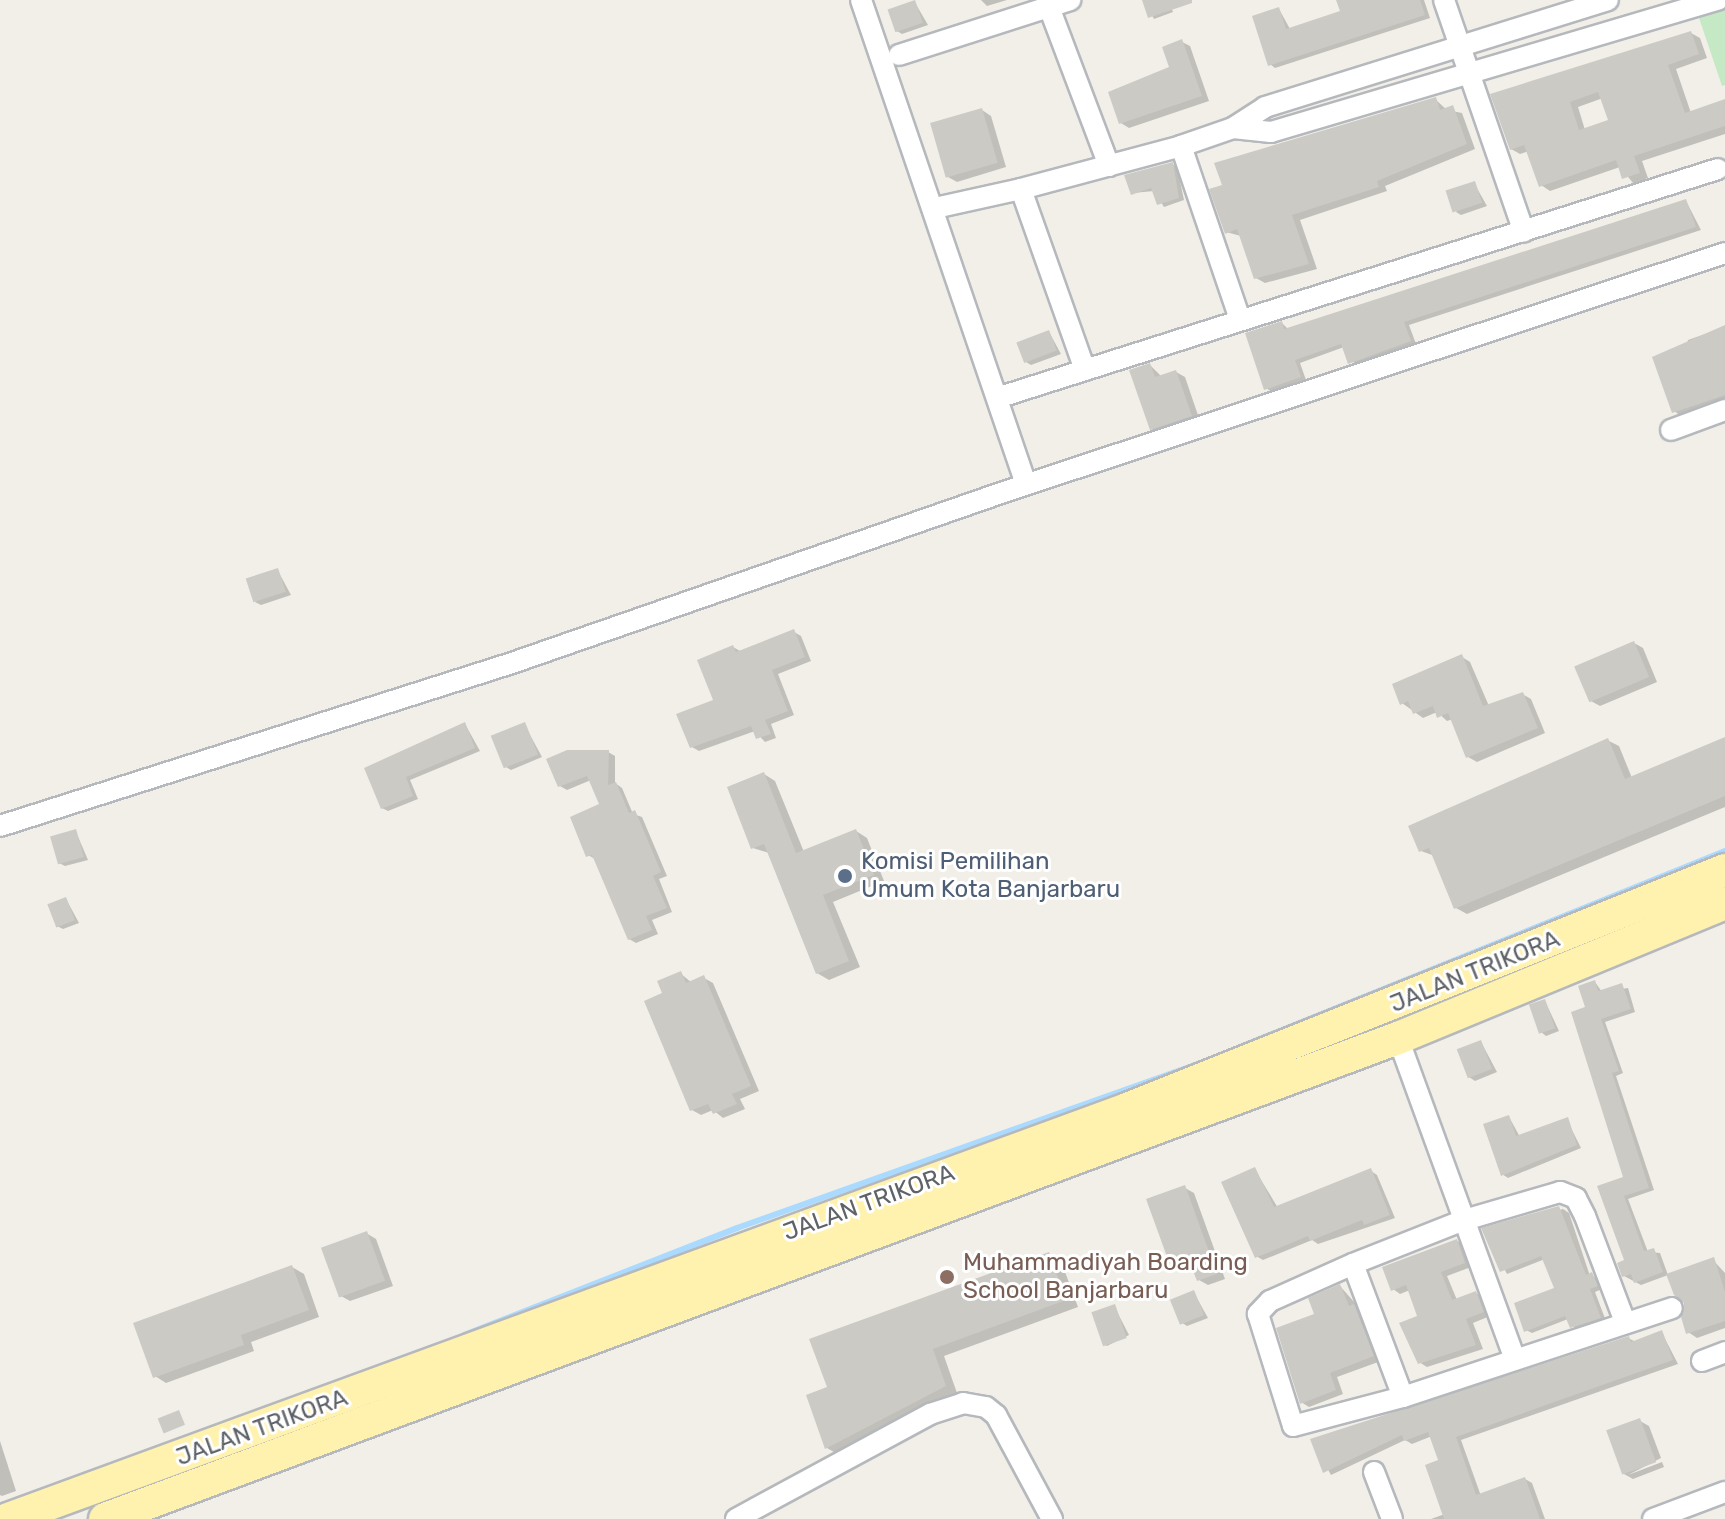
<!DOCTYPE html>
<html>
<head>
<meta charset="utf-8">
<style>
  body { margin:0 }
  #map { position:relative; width:1725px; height:1519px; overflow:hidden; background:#f1efe8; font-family:Rubik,sans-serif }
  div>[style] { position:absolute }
  .green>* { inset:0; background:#c5e8c5 }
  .shadow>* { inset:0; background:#0003 }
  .stream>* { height:6px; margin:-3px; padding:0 3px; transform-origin:3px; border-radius:3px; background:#aadaff }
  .building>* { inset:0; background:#cccac5; transform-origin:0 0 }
  .roads { filter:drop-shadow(2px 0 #b5b8bc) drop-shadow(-2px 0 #b5b8bc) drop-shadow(0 2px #b5b8bc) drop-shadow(0 -2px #b5b8bc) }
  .minor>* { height:20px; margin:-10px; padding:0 10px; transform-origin:10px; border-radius:10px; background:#fff }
  .primary>* { height:32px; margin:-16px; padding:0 16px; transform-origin:16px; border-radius:16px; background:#fff2af }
  .dots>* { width:22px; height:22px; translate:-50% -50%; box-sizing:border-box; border:4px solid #fff; border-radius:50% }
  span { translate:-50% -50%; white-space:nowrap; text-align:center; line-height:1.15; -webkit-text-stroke:6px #fff; paint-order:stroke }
  .service-label { font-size:24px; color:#4e5e75 }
  .left { translate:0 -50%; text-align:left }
  .street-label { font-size:24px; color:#5f6368 }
  .education-label { font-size:24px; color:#785e54 }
</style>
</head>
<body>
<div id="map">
  <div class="green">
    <i style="clip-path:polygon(1693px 0,1725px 0,1725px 85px,1722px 86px)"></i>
  </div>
  <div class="shadow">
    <i style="clip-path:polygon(981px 0,1007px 0,987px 6px)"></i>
    <i style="clip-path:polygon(1144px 0,1168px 0,1173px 12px,1154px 19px)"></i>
    <i style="clip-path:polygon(1341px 0,1424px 0,1430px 18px,1275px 68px,1270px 64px,1279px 9px,1290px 29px,1342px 12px)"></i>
    <i style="clip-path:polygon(914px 1px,928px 25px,902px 34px,897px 31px)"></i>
    <i style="clip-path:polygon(evenodd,1691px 33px,1700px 38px,1707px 58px,1676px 69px,1691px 113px,1725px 101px,1725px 134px,1642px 161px,1648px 178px,1633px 183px,1620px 167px,1550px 191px,1541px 185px,1529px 151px,1520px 154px,1511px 149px,1493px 96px,1691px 33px,1603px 98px,1610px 121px,1585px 130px,1578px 107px,1603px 98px)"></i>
    <i style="clip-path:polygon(1182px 42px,1190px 46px,1209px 101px,1129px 128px,1121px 123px,1172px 68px)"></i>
    <i style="clip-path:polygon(1436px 100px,1447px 110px,1462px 113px,1475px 149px,1385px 186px,1387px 191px,1300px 220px,1317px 269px,1265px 283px,1256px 278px,1241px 236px,1226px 232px)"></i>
    <i style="clip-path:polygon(982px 110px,991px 116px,1006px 167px,957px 182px,948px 177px)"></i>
    <i style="clip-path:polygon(1172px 164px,1177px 167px,1184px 200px,1164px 207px,1154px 191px,1133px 193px)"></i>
    <i style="clip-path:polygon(1474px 183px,1487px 206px,1461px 215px,1456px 212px)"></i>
    <i style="clip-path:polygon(1686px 201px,1701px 230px,1409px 325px,1416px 344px,1356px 366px,1344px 347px,1300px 363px,1306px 380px,1272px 392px,1266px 388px,1282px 323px,1289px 330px)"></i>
    <i style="clip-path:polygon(1725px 327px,1725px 404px,1684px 418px,1674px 411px,1688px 340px)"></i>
    <i style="clip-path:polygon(1049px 332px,1061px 354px,1031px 365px,1026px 362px)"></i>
    <i style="clip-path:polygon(1150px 365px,1162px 377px,1176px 372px,1185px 377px,1200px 421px,1161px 434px,1151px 429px)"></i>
    <i style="clip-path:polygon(278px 571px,291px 595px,261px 605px,255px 602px)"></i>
    <i style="clip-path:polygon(794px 632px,801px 636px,811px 661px,778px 674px,794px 715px,771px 724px,776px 738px,765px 742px,755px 731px,699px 751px,692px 747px,715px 701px,733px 647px,740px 651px)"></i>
    <i style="clip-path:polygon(1634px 643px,1643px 648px,1657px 682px,1600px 706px,1591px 701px)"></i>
    <i style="clip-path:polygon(1462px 657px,1470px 662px,1489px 706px,1522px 694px,1531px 699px,1545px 733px,1477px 762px,1468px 757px,1453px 719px,1447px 721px,1437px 712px,1423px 718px,1402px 703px)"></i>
    <i style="clip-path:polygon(465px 724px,480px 751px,410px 780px,418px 799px,388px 811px,382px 808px,367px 769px)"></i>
    <i style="clip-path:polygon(524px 724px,542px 757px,511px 770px,506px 767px)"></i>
    <i style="clip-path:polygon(1725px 739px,1725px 807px,1467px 914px,1456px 908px,1435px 856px,1421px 851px,1607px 740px,1619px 746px,1632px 778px)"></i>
    <i style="clip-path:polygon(608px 752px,615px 756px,615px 783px,622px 788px,633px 814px,642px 817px,667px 876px,659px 879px,672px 912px,652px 920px,658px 934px,636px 943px,629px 939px,595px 859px,588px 855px,601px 806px,591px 780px,567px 790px,560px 786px)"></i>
    <i style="clip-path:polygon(764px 774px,775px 781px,804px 852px,856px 831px,867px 838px,884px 881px,833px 902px,860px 967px,829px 980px,817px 973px,769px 853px,753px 848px)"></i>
    <i style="clip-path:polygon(76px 832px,88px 860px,65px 866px,59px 863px)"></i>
    <i style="clip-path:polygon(66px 899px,79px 923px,63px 929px,57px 926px)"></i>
    <i style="clip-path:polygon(680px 973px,692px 983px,704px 978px,713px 983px,759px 1091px,740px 1099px,745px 1109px,723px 1118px,713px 1110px,701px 1115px,692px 1110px,665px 994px)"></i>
    <i style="clip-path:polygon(1595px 982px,1602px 992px,1628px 988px,1635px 1012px,1605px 1022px,1623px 1073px,1616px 1076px,1654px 1190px,1628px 1199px,1648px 1252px,1660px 1253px,1668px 1275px,1641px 1285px,1624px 1276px,1627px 1261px,1599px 1187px,1626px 1179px,1587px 1008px)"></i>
    <i style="clip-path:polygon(1545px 1001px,1559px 1031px,1546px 1036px,1541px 1032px)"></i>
    <i style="clip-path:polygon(1481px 1042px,1497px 1072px,1475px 1081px,1469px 1077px)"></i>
    <i style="clip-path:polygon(1509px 1117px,1520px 1137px,1567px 1120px,1581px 1148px,1508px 1178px,1502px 1174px)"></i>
    <i style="clip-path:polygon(1255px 1170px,1278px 1208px,1371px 1171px,1377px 1175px,1395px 1218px,1318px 1244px,1312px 1240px,1263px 1260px,1256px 1256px)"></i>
    <i style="clip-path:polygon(1185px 1188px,1194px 1193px,1225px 1279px,1208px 1285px,1199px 1280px,1193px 1264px,1181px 1269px,1172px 1263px)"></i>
    <i style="clip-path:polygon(1563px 1209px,1569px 1213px,1590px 1276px,1598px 1278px,1602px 1289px,1595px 1292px,1606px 1321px,1577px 1330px,1568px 1319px,1532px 1333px,1526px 1330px,1556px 1290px,1545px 1259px,1507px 1274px,1484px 1230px)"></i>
    <i style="clip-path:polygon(366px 1233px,376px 1239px,393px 1286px,350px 1301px,341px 1296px)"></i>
    <i style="clip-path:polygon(1457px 1241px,1465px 1245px,1471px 1267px,1447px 1276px,1457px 1300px,1476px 1293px,1484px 1297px,1490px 1316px,1473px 1323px,1483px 1349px,1427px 1367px,1419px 1362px,1419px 1317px,1410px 1290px,1400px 1294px,1393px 1289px)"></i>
    <i style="clip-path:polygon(1049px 1254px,1061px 1261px,1078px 1307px,944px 1356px,957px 1393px,839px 1455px,827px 1448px,830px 1389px)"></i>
    <i style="clip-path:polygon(1713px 1260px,1725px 1273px,1725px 1328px,1697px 1338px,1688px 1332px)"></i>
    <i style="clip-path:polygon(292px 1267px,304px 1274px,319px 1317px,251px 1342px,254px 1351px,166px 1383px,155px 1376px)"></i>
    <i style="clip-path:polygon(1340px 1286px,1362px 1311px,1381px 1361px,1337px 1377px,1343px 1394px,1309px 1407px,1301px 1402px,1317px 1315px)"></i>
    <i style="clip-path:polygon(1194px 1293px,1208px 1318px,1187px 1326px,1181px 1322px)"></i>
    <i style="clip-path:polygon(1114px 1306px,1129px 1335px,1107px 1346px,1105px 1345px)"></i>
    <i style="clip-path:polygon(1662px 1333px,1678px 1364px,1461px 1440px,1481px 1496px,1525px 1479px,1532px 1483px,1545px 1519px,1431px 1519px,1445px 1514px,1441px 1461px,1432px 1436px,1412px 1444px,1405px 1440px,1331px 1475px,1312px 1441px,1628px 1338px,1636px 1342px)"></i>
    <i style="clip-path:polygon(1640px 1421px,1649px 1426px,1661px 1458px,1628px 1475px,1662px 1462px,1664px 1467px,1633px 1479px,1624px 1474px)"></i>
    <i style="clip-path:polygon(0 1441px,16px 1491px,2px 1496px,0 1495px)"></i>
  </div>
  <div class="stream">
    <i style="left:1240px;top:1047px;width:523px;rotate:-22deg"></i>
    <i style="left:464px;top:1335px;width:293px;rotate:-21.4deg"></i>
    <i style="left:737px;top:1228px;width:492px;rotate:-19.6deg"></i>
  </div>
  <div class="building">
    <i style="left:915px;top:0;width:24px;height:29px;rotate:71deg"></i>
    <i style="clip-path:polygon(1142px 0,1192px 0,1192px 3px,1148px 18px)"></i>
    <i style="clip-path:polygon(1336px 0,1420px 0,1425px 15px,1268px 66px,1252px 16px,1279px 7px,1286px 29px,1340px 11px)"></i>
    <i style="clip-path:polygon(evenodd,1691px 31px,1699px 54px,1668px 65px,1685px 113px,1725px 99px,1725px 126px,1634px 156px,1640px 173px,1622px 179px,1616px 160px,1539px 187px,1524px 145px,1510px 150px,1490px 94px,1691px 31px,1598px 92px,1608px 120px,1579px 130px,1570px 102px,1598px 92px)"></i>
    <i style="clip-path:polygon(1182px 39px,1202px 96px,1119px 124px,1108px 92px,1169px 67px,1162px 47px)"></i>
    <i style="clip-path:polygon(1436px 97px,1440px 110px,1453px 105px,1467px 144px,1377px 181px,1379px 187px,1292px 215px,1309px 264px,1254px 279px,1237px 229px,1225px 234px,1209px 189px,1222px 185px,1214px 163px)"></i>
    <i style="left:982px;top:108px;width:57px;height:54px;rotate:74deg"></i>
    <i style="clip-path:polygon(1173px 162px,1179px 198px,1157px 205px,1151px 188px,1131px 195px,1124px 175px)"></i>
    <i style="left:1475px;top:181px;width:23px;height:31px;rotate:72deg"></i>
    <i style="clip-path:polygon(1686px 199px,1696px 227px,1404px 322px,1411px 341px,1348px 364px,1341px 344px,1295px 360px,1301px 377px,1264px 390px,1245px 333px,1282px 321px,1284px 329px)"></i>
    <i style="clip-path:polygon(1725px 325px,1725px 395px,1672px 413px,1652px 357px)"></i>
    <i style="left:1049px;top:330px;width:22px;height:35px;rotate:69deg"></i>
    <i style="clip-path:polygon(1150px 363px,1155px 377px,1176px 370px,1192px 416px,1150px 430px,1129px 370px)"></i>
    <i style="left:278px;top:568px;width:25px;height:34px;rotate:72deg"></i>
    <i style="clip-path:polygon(794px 629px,805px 657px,772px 670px,788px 711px,765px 720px,771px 734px,756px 739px,751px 726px,690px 748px,676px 714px,713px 700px,697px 660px,733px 645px,736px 652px)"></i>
    <i style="left:1634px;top:641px;width:39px;height:65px;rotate:67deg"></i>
    <i style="clip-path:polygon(1462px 654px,1483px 706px,1523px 692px,1538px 728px,1466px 758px,1448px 713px,1437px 718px,1433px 706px,1413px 714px,1408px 701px,1400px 705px,1392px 684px)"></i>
    <i style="clip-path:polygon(465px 722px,475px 748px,406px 777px,413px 796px,381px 809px,364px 768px)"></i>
    <i style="left:525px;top:722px;width:35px;height:37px;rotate:68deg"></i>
    <i style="clip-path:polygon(1725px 737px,1725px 796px,1454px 909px,1429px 848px,1419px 852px,1408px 826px,1608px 738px,1625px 779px)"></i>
    <i style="clip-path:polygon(567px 750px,609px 750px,608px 785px,616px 782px,629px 813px,635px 810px,661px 872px,653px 876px,667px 908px,646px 916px,652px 930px,628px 940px,592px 855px,586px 857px,570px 817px,599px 804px,587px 776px,558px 787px,546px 759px)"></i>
    <i style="clip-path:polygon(764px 772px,796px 853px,856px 829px,874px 875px,823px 895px,849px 961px,816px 974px,764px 844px,751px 849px,727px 787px)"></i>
    <i style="left:76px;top:829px;width:29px;height:27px;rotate:74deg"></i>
    <i style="left:66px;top:897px;width:25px;height:20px;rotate:69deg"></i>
    <i style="clip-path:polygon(681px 971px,686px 983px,704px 975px,751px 1086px,732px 1094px,737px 1104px,713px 1114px,708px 1104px,690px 1111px,644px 1001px,662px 993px,657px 981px)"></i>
    <i style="clip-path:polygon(1595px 980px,1598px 991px,1622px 983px,1631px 1009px,1601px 1019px,1619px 1071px,1612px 1073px,1649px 1188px,1624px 1196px,1644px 1251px,1654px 1248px,1663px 1272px,1634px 1283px,1631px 1274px,1622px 1277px,1617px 1263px,1624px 1260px,1597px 1186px,1623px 1177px,1571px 1012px,1585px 1007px,1578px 986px)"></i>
    <i style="left:1545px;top:999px;width:31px;height:17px;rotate:71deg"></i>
    <i style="left:1481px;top:1040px;width:31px;height:26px;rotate:69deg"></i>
    <i style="clip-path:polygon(1509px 1115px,1516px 1136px,1568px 1117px,1577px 1145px,1501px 1176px,1483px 1124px)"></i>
    <i style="clip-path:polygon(1255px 1167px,1274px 1207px,1371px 1168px,1390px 1215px,1364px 1225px,1362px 1220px,1310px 1241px,1308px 1236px,1255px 1258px,1221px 1182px)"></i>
    <i style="clip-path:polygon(1185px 1185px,1217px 1274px,1197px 1281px,1188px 1258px,1170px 1265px,1146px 1199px)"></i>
    <i style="clip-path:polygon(1559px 1206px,1586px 1275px,1592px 1272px,1598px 1286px,1590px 1289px,1601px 1318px,1570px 1328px,1565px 1316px,1524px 1332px,1514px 1303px,1554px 1288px,1541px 1256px,1500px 1272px,1481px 1228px)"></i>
    <i style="left:367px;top:1231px;width:53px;height:49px;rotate:70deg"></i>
    <i style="clip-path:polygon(1457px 1239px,1465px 1263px,1441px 1272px,1452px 1300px,1476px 1291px,1484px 1312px,1466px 1319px,1476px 1345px,1418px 1364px,1399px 1323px,1417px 1316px,1406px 1285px,1391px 1291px,1382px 1267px)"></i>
    <i style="clip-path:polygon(1049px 1252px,1066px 1300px,933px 1349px,946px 1386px,825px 1449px,806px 1395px,827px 1387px,809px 1339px)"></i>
    <i style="clip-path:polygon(1714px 1257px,1725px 1292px,1725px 1321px,1686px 1334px,1681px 1317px,1684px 1303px,1674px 1295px,1666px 1274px)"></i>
    <i style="clip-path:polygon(292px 1265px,309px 1310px,241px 1335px,244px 1345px,153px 1378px,133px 1323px)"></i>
    <i style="clip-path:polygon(1340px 1284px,1349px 1306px,1354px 1304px,1374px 1356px,1330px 1373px,1336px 1390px,1300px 1404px,1276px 1328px,1314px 1314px,1308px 1298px)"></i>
    <i style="left:1194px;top:1290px;width:27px;height:26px;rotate:68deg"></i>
    <i style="left:1115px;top:1304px;width:36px;height:25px;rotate:71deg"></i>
    <i style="clip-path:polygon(1662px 1330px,1673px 1360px,1456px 1437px,1476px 1495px,1525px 1477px,1540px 1519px,1444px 1519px,1425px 1465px,1438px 1460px,1428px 1432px,1404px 1441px,1402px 1435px,1323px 1473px,1310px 1439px,1629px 1336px,1631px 1342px)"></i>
    <i style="left:179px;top:1410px;width:16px;height:23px;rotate:68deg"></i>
    <i style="left:1640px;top:1418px;width:47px;height:36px;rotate:70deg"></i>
  </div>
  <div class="roads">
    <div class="minor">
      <i style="left:861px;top:0;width:511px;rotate:71.18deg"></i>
      <i style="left:1444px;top:0;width:245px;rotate:71deg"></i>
      <i style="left:1049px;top:7px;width:170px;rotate:69.3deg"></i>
      <i style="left:899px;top:55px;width:180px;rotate:-17.8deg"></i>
      <i style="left:1233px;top:128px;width:38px;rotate:6deg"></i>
      <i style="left:1271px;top:132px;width:466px;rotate:-16.5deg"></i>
      <i style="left:1181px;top:146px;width:183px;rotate:71.2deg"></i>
      <i style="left:935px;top:208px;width:88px;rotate:-12.5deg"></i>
      <i style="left:1085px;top:370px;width:192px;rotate:-109.5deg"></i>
      <i style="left:1021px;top:189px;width:166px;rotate:-15deg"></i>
      <i style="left:1181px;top:146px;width:55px;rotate:-19.1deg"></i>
      <i style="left:1233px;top:128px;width:38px;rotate:-33deg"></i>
      <i style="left:1265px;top:107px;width:359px;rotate:-17.3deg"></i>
      <i style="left:1000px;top:397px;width:753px;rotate:-17.62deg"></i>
      <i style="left:1671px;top:430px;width:58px;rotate:-20.3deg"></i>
      <i style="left:0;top:826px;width:537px;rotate:-17.66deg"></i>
      <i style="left:512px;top:663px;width:515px;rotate:-19.17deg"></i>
      <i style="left:998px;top:494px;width:766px;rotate:-18.34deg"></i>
      <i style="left:1398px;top:1038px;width:342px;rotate:70deg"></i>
      <i style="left:1353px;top:1264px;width:142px;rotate:69.4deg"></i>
      <i style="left:1625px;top:1322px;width:113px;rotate:-110.7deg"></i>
      <i style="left:1585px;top:1216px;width:20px;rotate:-117deg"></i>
      <i style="left:1576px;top:1198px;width:17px;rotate:-159deg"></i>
      <i style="left:1560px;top:1192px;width:100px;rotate:163.7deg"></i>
      <i style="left:1464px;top:1220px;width:119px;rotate:158.4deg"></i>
      <i style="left:1353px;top:1264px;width:91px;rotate:156deg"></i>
      <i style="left:1270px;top:1301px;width:18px;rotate:133deg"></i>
      <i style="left:1258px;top:1314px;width:117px;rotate:72.6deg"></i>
      <i style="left:1293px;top:1426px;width:114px;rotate:-14.8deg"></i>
      <i style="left:1403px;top:1397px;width:283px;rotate:-18.3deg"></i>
      <i style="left:1702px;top:1361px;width:25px;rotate:-21deg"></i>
      <i style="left:1374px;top:1472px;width:50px;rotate:69deg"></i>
      <i style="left:736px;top:1519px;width:221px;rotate:-28.4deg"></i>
      <i style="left:930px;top:1414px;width:35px;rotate:-18deg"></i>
      <i style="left:963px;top:1403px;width:23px;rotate:10deg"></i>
      <i style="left:986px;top:1407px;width:13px;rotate:39deg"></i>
      <i style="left:996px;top:1415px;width:118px;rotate:61.7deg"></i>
      <i style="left:1653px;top:1519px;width:77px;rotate:-20.6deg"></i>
    </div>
    <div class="primary">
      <i style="left:8px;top:1519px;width:1192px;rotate:-20.12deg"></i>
      <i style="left:1127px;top:1109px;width:644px;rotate:-21.78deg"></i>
      <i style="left:105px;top:1519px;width:1380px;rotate:-20.41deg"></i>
      <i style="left:1398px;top:1038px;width:354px;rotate:-22.4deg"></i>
    </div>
  </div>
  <div class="dots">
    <i style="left:845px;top:876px;background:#5c6f8a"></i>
    <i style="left:947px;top:1277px;background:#8d6e63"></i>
  </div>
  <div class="service-label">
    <span class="left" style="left:861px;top:876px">Komisi Pemilihan<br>Umum Kota Banjarbaru</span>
  </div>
  <div class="street-label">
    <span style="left:1475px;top:972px;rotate:-22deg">JALAN TRIKORA</span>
    <span style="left:869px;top:1203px;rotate:-20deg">JALAN TRIKORA</span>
    <span style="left:262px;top:1428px;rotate:-20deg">JALAN TRIKORA</span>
  </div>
  <div class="education-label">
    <span class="left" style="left:963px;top:1277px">Muhammadiyah Boarding<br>School Banjarbaru</span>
  </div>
</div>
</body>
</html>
